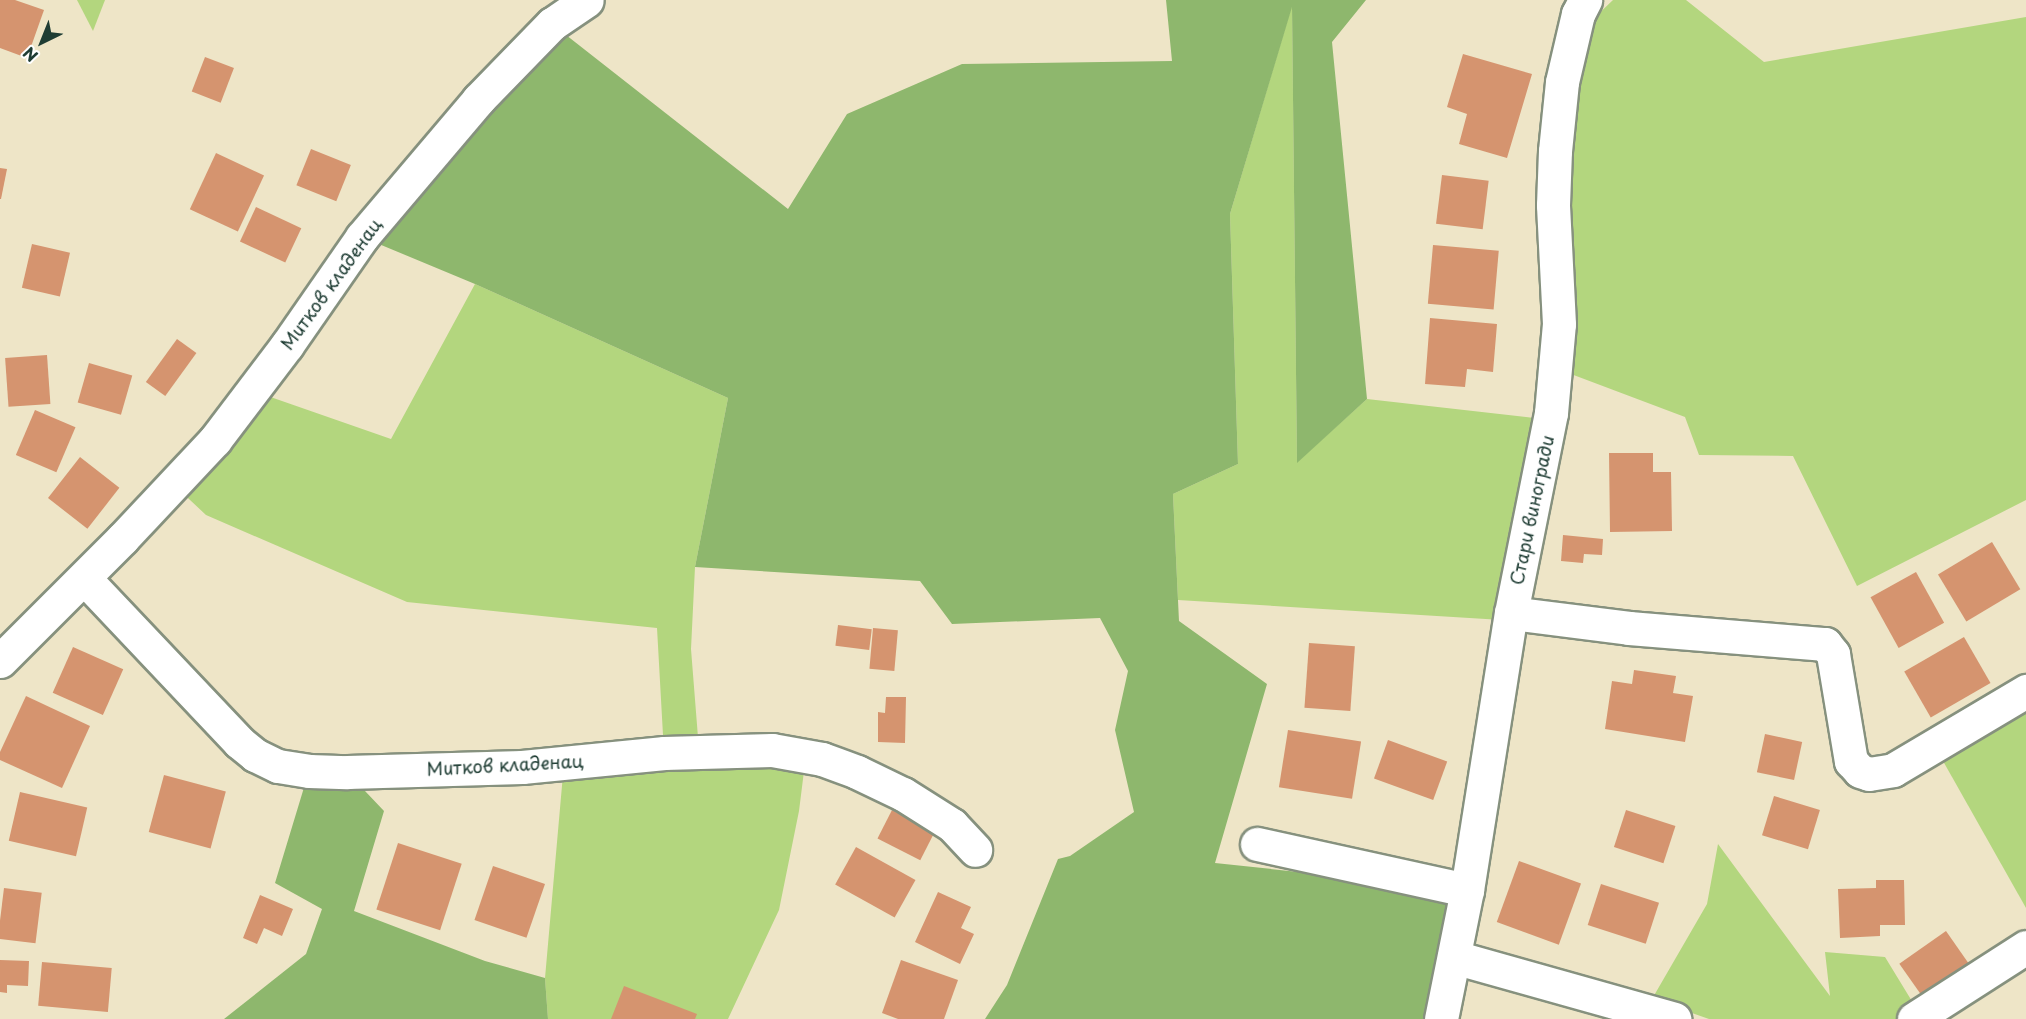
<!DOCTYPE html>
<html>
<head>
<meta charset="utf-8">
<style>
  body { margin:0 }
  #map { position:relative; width:2026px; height:1019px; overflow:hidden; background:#eee5c7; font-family:"Playpen Sans",sans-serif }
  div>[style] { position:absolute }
  .green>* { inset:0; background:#b3d67e }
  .forest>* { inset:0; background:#8eb76d }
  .building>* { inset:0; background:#d5946f; transform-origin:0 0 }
  .roads { filter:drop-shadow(2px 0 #86917e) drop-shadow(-2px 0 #86917e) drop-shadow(0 2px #86917e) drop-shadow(0 -2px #86917e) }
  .minor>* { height:33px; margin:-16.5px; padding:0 16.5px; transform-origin:16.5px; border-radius:16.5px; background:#fff }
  span { translate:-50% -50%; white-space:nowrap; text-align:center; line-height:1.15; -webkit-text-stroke:4.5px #fff; paint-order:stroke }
  .street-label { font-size:18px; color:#1f3d34 }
  .north { position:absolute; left:12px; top:12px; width:60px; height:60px; -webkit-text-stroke:4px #fff; paint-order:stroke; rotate:223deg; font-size:16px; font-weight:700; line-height:24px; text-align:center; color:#1f3d34 }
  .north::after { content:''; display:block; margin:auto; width:21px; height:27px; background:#1f3d34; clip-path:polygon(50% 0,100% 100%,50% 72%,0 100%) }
</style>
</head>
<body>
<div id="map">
  <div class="green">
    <i style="clip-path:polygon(77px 0,105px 0,93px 31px)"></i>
    <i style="clip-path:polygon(1613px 0,1686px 0,1764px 62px,2026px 17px,2026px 500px,1857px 586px,1793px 456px,1699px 455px,1685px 417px,1555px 368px,1572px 115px,1589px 23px)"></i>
    <i style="clip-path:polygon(1292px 5px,1297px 462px,1367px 399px,1534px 418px,1502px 620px,1178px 600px,1173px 494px,1238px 464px,1230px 214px)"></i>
    <i style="clip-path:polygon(475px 284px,728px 398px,695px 567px,691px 649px,699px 750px,806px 755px,799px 811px,779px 910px,728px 1019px,548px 1019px,545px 978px,564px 763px,664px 753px,657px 628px,407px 602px,206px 515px,173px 484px,253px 391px,391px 439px)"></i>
    <i style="clip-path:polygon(2026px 712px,2026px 908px,1943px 761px)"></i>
    <i style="clip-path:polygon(1718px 844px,1830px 996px,1825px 952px,1885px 957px,1921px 1016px,1914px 1019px,1709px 1019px,1652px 999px,1707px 904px)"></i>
  </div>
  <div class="forest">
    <i style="clip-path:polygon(1166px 0,1366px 0,1332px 42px,1367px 399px,1297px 463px,1292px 7px,1230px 214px,1238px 464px,1173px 494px,1179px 621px,1267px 684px,1215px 863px,1467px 890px,1441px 1019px,985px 1019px,1007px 985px,1058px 859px,1070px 856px,1134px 812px,1115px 730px,1128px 671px,1100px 618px,952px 624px,920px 581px,695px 567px,728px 398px,475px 284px,362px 237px,552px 24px,788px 209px,847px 114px,962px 64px,1172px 61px)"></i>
    <i style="clip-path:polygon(309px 771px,347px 772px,384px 811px,354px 911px,485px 961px,545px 978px,548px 1019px,224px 1019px,306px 954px,322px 909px,275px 883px)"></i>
  </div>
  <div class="building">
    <i style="clip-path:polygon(0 0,15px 0,44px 10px,27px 58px,0 48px)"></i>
    <i style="clip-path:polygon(1463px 54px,1532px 74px,1507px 158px,1459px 144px,1467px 114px,1447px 107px)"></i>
    <i style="left:205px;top:57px;width:31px;height:37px;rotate:21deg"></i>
    <i style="left:311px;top:149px;width:43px;height:39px;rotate:22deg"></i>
    <i style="left:216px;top:153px;width:53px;height:62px;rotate:25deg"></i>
    <i style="clip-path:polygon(0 168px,7px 169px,1px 199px,0 199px)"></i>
    <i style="left:1442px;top:175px;width:47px;height:49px;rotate:7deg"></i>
    <i style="left:256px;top:207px;width:50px;height:38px;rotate:25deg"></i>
    <i style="left:32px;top:244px;width:39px;height:45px;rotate:13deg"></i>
    <i style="left:1433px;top:245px;width:66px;height:59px;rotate:5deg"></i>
    <i style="clip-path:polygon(1430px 318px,1497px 324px,1493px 372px,1467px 369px,1465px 387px,1425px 384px)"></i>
    <i style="left:177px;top:339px;width:24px;height:53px;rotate:36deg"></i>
    <i style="left:47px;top:355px;width:49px;height:42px;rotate:86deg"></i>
    <i style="left:89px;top:363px;width:45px;height:41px;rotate:16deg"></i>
    <i style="left:35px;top:410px;width:44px;height:49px;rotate:23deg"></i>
    <i style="clip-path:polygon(1609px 453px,1653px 453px,1653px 472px,1671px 472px,1672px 531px,1610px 532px)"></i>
    <i style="left:80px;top:457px;width:50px;height:52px;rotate:38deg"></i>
    <i style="clip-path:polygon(1563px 535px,1603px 539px,1602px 555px,1584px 554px,1583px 563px,1561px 561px)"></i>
    <i style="left:1992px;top:542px;width:55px;height:63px;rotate:59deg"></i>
    <i style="left:1916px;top:572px;width:58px;height:52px;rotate:61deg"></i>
    <i style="left:838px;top:625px;width:34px;height:21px;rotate:7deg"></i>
    <i style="left:873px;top:628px;width:25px;height:41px;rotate:5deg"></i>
    <i style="left:1964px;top:637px;width:53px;height:69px;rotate:60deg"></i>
    <i style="left:1309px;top:643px;width:46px;height:65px;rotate:4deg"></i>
    <i style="left:73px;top:647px;width:55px;height:50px;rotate:24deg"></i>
    <i style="clip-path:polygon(1634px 670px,1676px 676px,1673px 693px,1693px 696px,1685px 742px,1605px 729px,1612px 681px,1632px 684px)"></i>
    <i style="clip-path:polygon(26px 696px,90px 726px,62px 788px,0 760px,0 752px)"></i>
    <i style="clip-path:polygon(886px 697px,906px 697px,905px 743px,878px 742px,878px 712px,885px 713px)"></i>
    <i style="left:1288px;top:730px;width:74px;height:58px;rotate:9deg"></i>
    <i style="left:1765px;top:734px;width:38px;height:39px;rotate:12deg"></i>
    <i style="left:1388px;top:740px;width:63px;height:41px;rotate:20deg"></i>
    <i style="left:164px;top:775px;width:64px;height:59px;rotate:15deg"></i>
    <i style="left:20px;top:792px;width:69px;height:50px;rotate:13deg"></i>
    <i style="left:1774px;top:796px;width:48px;height:41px;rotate:17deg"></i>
    <i style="left:892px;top:810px;width:48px;height:32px;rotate:27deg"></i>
    <i style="left:1626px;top:810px;width:52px;height:39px;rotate:18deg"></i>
    <i style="left:398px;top:843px;width:67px;height:70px;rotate:18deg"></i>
    <i style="left:856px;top:847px;width:68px;height:43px;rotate:29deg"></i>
    <i style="left:1519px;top:861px;width:66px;height:65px;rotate:20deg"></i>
    <i style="left:493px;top:866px;width:55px;height:57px;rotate:19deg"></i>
    <i style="clip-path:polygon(1876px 880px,1904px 880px,1905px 925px,1880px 925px,1880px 936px,1840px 938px,1838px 889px,1876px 888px)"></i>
    <i style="left:1601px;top:884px;width:61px;height:43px;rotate:18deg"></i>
    <i style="left:4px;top:888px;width:38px;height:51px;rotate:7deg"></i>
    <i style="clip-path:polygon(938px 892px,971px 907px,961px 928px,974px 934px,960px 964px,915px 942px)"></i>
    <i style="clip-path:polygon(260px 895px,293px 909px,282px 936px,264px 928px,257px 944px,243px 938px)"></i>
    <i style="left:1946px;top:931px;width:42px;height:57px;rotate:55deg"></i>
    <i style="clip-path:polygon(0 960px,29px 961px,28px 986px,7px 985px,7px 993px,0 992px)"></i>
    <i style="clip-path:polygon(901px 960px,958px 980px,944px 1019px,898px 1019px,882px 1013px)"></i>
    <i style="left:42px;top:962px;width:70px;height:44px;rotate:5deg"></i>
    <i style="clip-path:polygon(624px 986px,697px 1014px,695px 1019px,611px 1019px)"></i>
  </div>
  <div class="roads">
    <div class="minor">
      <i style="left:84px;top:578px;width:226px;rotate:46.6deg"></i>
      <i style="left:239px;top:742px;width:21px;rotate:39deg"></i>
      <i style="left:255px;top:755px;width:25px;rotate:26deg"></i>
      <i style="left:278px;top:766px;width:31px;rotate:9deg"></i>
      <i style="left:309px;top:771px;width:38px;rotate:2deg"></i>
      <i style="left:347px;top:772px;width:175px;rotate:-1.6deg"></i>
      <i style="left:522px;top:767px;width:143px;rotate:-5.6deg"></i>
      <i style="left:664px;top:753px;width:108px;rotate:-1.6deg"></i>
      <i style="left:772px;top:750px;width:51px;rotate:10.2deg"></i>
      <i style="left:822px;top:759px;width:37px;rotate:20deg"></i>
      <i style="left:857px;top:772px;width:51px;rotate:25.6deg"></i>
      <i style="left:903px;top:794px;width:58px;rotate:32.3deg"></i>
      <i style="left:952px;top:825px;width:34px;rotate:47deg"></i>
      <i style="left:1511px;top:613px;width:119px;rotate:7.2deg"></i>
      <i style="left:1629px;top:628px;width:197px;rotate:4.7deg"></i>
      <i style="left:1825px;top:644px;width:13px;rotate:51deg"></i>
      <i style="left:1833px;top:654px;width:109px;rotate:80.5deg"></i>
      <i style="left:1851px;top:761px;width:13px;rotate:48deg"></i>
      <i style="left:1860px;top:771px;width:9px;rotate:18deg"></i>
      <i style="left:1869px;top:774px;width:24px;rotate:-9deg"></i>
      <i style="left:1893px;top:770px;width:155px;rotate:-30.7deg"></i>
      <i style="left:0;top:661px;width:174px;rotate:-45deg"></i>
      <i style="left:123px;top:538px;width:134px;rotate:-46.8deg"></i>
      <i style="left:215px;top:440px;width:119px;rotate:-52.8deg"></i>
      <i style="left:287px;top:345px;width:131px;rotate:-55.2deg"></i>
      <i style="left:362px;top:237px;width:180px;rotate:-49.7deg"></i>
      <i style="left:478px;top:100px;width:106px;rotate:-45.8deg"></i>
      <i style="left:552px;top:24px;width:42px;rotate:-34.4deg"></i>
      <i style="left:1257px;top:844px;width:215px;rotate:12.4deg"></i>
      <i style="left:1454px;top:957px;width:229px;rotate:15.7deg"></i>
      <i style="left:1441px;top:1019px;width:132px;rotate:-78.6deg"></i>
      <i style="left:1467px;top:890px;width:280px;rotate:-81deg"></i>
      <i style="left:1511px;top:613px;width:204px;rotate:-78.7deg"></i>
      <i style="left:1551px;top:413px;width:89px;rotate:-84.9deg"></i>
      <i style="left:1559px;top:324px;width:119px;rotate:-92.9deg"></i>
      <i style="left:1553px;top:205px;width:54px;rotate:-87.9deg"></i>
      <i style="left:1555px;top:151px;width:69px;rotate:-84.2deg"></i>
      <i style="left:1562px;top:82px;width:70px;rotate:-76.8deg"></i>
      <i style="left:1578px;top:14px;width:16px;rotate:-63deg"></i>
      <i style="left:1914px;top:1019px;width:133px;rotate:-32.7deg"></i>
    </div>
  </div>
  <div class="street-label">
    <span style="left:331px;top:284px;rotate:-54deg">Митков кладенац</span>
    <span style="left:1532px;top:510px;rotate:-78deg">Стари виногради</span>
    <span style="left:505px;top:765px;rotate:-3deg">Митков кладенац</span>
  </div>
  <div class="north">N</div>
</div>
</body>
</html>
